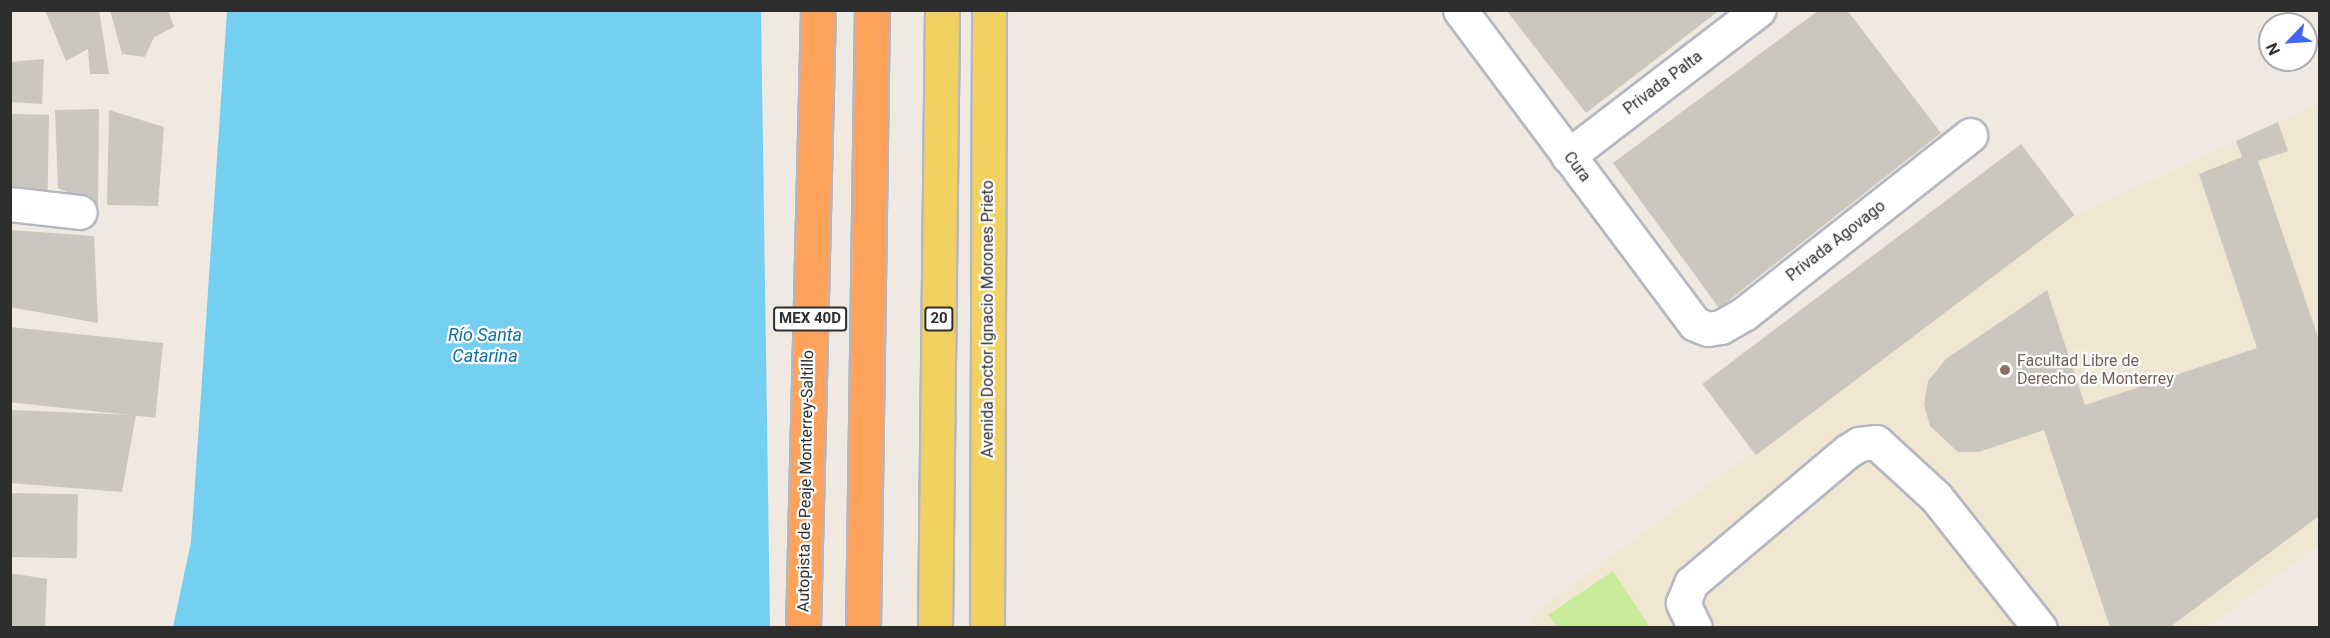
<!DOCTYPE html>
<html>
<head>
<meta charset="utf-8">
<style>
  body { margin:0 }
  #map { position:relative; width:2330px; height:638px; overflow:hidden; background:#efe9e1; font-family:Roboto,sans-serif }
  div>[style] { position:absolute }
  .education>* { inset:0; background:#f0e6d1 }
  .pitch>* { inset:0; background:#c9ec9a }
  .water>* { inset:0; background:#75cff0 }
  .building>* { inset:0; background:#cbc7bf; transform-origin:0 0 }
  .roads { filter:drop-shadow(2px 0 #b4b7c1) drop-shadow(-2px 0 #b4b7c1) drop-shadow(0 2px #b4b7c1) drop-shadow(0 -2px #b4b7c1) }
  .minor>* { height:33px; margin:-16.5px; padding:0 16.5px; transform-origin:16.5px; border-radius:16.5px; background:#fff }
  .major>* { height:33px; margin:-16.5px; padding:0 16.5px; transform-origin:16.5px; border-radius:16.5px; background:#f2d163 }
  .highway>* { height:33px; margin:-16.5px; padding:0 16.5px; transform-origin:16.5px; border-radius:16.5px; background:#ffa35c }
  .dots>* { width:16px; height:16px; translate:-50% -50%; box-sizing:border-box; border:3px solid #fff; border-radius:50% }
  span { translate:-50% -50%; white-space:nowrap; text-align:center; line-height:1.15; -webkit-text-stroke:4.5px #fff; paint-order:stroke }
  .shield-label span { padding:2px 4px; background:#fff; border:2px solid; border-radius:4px; -webkit-text-stroke-width:0 }
  .shield-label { font-size:15px; color:#2e2e2e; font-weight:700 }
  .street-label { font-size:16px; color:#2e2e2e }
  .education-label { font-size:16px; color:#785e54 }
  .left { translate:0 -50%; text-align:left }
  .water-label { font-size:18px; color:#0d6fa3; font-style:italic }
  .frame { position:absolute; inset:0; border:12px solid #2e2e2e; pointer-events:none }
  .north { position:absolute; left:2258px; top:12px; width:60px; height:60px; box-sizing:border-box; background:#fff; border:2px solid #ababab; border-radius:50%; rotate:245deg; font-size:16px; font-weight:700; line-height:24px; text-align:center; color:#2e2e2e }
  .north::after { content:''; display:block; margin:auto; width:21px; height:27px; background:#4264fb; clip-path:polygon(50% 0,100% 100%,50% 72%,0 100%) }
</style>
</head>
<body>
<div id="map">
  <div class="education">
    <i style="clip-path:polygon(2319px 104px,2319px 545px,2208px 627px,1535px 628px,1529px 617px,2075px 215px)"></i>
  </div>
  <div class="pitch">
    <i style="clip-path:polygon(1613px 571px,1650px 627px,1557px 627px,1548px 615px)"></i>
  </div>
  <div class="water">
    <i style="clip-path:polygon(227px 11px,761px 11px,770px 627px,173px 627px,191px 542px)"></i>
  </div>
  <div class="building">
    <i style="clip-path:polygon(45px 10px,99px 10px,109px 74px,90px 74px,88px 49px,66px 61px)"></i>
    <i style="clip-path:polygon(110px 10px,168px 10px,174px 27px,154px 37px,145px 57px,122px 54px)"></i>
    <i style="clip-path:polygon(1506px 10px,1720px 10px,1586px 113px)"></i>
    <i style="clip-path:polygon(1819px 10px,1847px 10px,1941px 133px,1719px 308px,1613px 163px)"></i>
    <i style="clip-path:polygon(44px 59px,42px 104px,10px 102px,10px 62px)"></i>
    <i style="clip-path:polygon(99px 109px,98px 206px,58px 188px,55px 110px)"></i>
    <i style="clip-path:polygon(109px 110px,164px 127px,158px 206px,107px 205px)"></i>
    <i style="left:10px;top:114px;width:39px;height:76px;rotate:1deg"></i>
    <i style="clip-path:polygon(2278px 122px,2288px 151px,2258px 161px,2319px 340px,2319px 516px,2170px 627px,2110px 627px,2044px 430px,1979px 452px,1958px 452px,1930px 426px,1924px 405px,1928px 381px,1946px 359px,2047px 290px,2085px 405px,2257px 348px,2199px 174px,2242px 157px,2236px 141px)"></i>
    <i style="left:2021px;top:144px;width:89px;height:399px;rotate:53deg"></i>
    <i style="clip-path:polygon(10px 230px,94px 236px,98px 323px,10px 307px)"></i>
    <i style="left:10px;top:327px;width:154px;height:75px;rotate:6deg"></i>
    <i style="clip-path:polygon(10px 410px,136px 415px,122px 492px,10px 483px)"></i>
    <i style="left:10px;top:493px;width:68px;height:64px;rotate:1deg"></i>
    <i style="clip-path:polygon(10px 573px,47px 579px,45px 627px,10px 627px)"></i>
  </div>
  <div class="roads">
    <div class="minor">
      <i style="left:1460px;top:10px;width:392px;rotate:53.2deg"></i>
      <i style="left:1695px;top:324px;width:14px;rotate:21deg"></i>
      <i style="left:1708px;top:329px;width:13px;rotate:-9deg"></i>
      <i style="left:1721px;top:327px;width:28px;rotate:-30deg"></i>
      <i style="left:1745px;top:313px;width:287px;rotate:-38.3deg"></i>
      <i style="left:1568px;top:156px;width:240px;rotate:-37.5deg"></i>
      <i style="left:10px;top:204px;width:70px;rotate:6.5deg"></i>
      <i style="left:1695px;top:628px;width:28px;rotate:-116deg"></i>
      <i style="left:1683px;top:603px;width:22px;rotate:-68deg"></i>
      <i style="left:1691px;top:583px;width:205px;rotate:-40.1deg"></i>
      <i style="left:1848px;top:451px;width:13px;rotate:-32deg"></i>
      <i style="left:1859px;top:444px;width:17px;rotate:-7deg"></i>
      <i style="left:1876px;top:442px;width:81px;rotate:42.5deg"></i>
      <i style="left:1936px;top:497px;width:167px;rotate:51.6deg"></i>
    </div>
    <div class="major">
      <i style="left:935px;top:628px;width:618px;rotate:-89.35deg"></i>
      <i style="left:987px;top:628px;width:618px;rotate:-89.81deg"></i>
    </div>
    <div class="highway">
      <i style="left:803px;top:628px;width:618px;rotate:-88.61deg"></i>
      <i style="left:863px;top:628px;width:618px;rotate:-89.17deg"></i>
    </div>
  </div>
  <div class="dots">
    <i style="left:2005px;top:370px;background:#8d6e63"></i>
  </div>
  <div class="shield-label">
    <span style="left:810px;top:319px">MEX 40D</span>
    <span style="left:939px;top:319px">20</span>
  </div>
  <div class="street-label">
    <span style="left:1663px;top:83px;rotate:-37deg">Privada Palta</span>
    <span style="left:1577px;top:167px;rotate:53deg">Cura</span>
    <span style="left:1836px;top:241px;rotate:-38deg">Privada Agovago</span>
    <span style="left:988px;top:319px;rotate:-90deg">Avenida Doctor Ignacio Morones Prieto</span>
    <span style="left:806px;top:481px;rotate:-89deg">Autopista de Peaje Monterrey-Saltillo</span>
  </div>
  <div class="education-label">
    <span class="left" style="left:2017px;top:370px">Facultad Libre de<br>Derecho de Monterrey</span>
  </div>
  <div class="water-label">
    <span style="left:485px;top:346px">Río Santa<br>Catarina</span>
  </div>
  <div class="frame"></div>
  <div class="north">N</div>
</div>
</body>
</html>
